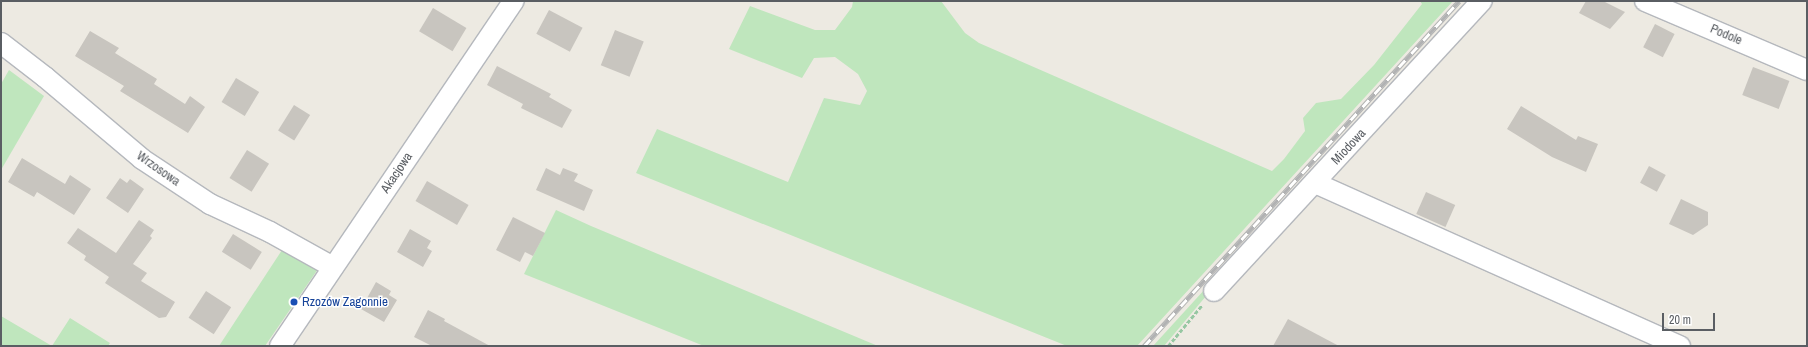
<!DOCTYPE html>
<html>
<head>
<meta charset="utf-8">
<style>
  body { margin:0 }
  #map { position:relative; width:1808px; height:347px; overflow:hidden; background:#edeae2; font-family:"Archivo Narrow",sans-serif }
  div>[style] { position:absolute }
  .green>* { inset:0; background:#bfe6bd }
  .building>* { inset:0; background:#c8c5bf; transform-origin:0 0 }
  .path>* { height:2.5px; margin-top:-1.25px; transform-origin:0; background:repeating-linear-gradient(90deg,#96c7a2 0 4px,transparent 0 6px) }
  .roads { filter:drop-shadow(1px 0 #b5b8bd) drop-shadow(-1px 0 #b5b8bd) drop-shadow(0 1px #b5b8bd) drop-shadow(0 -1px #b5b8bd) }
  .minor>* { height:20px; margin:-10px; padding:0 10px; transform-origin:10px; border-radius:10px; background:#fff }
  .rail>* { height:4.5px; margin-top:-2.25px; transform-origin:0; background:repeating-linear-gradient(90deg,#fff 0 9px,#b1b2b3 0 18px); box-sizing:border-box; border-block:1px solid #b1b2b3 }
  .dots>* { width:11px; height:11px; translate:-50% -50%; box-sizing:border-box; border:2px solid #fff; border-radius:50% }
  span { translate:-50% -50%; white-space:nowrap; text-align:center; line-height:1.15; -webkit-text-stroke:3px #fff; paint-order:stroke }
  .street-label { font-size:13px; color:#5a5e63 }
  .transit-label { font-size:13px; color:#164399 }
  .left { translate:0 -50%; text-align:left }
  .frame { position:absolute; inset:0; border:2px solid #5a5e63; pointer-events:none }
  .scale { position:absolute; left:1662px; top:313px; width:53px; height:18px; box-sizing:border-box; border:2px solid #5a5e63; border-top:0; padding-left:5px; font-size:12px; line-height:14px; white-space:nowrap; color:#5a5e63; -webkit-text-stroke:3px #fff; paint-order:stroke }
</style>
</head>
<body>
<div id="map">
  <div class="green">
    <i style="clip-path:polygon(853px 1px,941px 1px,965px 33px,979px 43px,1272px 171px,1284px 159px,1305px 131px,1303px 118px,1316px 103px,1341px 99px,1374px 65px,1422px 4px,1420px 1px,1453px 1px,1137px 346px,1067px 346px,636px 173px,657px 129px,788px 182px,824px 98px,860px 105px,867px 91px,858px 74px,835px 57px,814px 58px,802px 78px,729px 49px,750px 6px,815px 30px,835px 30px,852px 7px)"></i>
    <i style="clip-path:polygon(1468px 1px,1477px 1px,1212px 289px,1164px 346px,1153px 346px)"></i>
    <i style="clip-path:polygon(9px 70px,44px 96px,1px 170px,1px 84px)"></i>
    <i style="clip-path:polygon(556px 210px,591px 226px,878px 346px,704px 346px,524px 274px)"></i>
    <i style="clip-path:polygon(282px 250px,318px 269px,265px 346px,219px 346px)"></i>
    <i style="clip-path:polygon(1px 316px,52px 346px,70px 318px,110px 343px,108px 346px,1px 346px)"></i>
  </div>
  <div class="building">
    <i style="clip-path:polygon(1586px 1px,1603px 1px,1625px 12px,1610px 29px,1579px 13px)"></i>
    <i style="left:433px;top:8px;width:39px;height:27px;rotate:31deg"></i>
    <i style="left:549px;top:10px;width:38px;height:27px;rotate:28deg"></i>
    <i style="left:1655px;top:24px;width:22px;height:26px;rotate:27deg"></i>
    <i style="left:615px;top:30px;width:31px;height:38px;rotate:22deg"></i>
    <i style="clip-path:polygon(90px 31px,119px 48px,115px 53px,157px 79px,154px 84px,185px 104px,190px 96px,205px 107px,188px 133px,120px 91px,124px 86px,75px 56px)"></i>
    <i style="clip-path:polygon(497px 66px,551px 94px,549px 97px,572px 110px,562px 128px,521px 108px,523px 104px,487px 85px)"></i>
    <i style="left:1753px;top:67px;width:39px;height:30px;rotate:21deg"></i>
    <i style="left:236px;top:78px;width:27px;height:28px;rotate:31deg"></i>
    <i style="left:294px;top:105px;width:19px;height:30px;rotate:32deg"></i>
    <i style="clip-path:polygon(1521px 106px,1576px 140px,1578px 136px,1598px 144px,1586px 172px,1552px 157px,1507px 129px)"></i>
    <i style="left:247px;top:150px;width:26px;height:33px;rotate:32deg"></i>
    <i style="clip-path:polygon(22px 158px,65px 184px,70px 175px,91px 189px,74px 215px,37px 192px,34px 197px,8px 182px)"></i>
    <i style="left:1649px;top:166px;width:19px;height:19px;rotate:28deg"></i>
    <i style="clip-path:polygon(546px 168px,560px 175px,563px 168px,578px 174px,574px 181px,593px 190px,584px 211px,536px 190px)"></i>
    <i style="clip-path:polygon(120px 178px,127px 183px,130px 179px,144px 189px,128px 213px,106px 198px)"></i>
    <i style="left:427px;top:181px;width:48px;height:23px;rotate:30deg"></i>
    <i style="left:1426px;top:192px;width:32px;height:24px;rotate:24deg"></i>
    <i style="clip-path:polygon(1681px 199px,1708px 212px,1708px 225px,1693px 235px,1669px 224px)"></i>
    <i style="clip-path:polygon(513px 217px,545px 233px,533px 256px,525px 252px,520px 262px,496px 250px)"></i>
    <i style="clip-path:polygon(139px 220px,154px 230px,150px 236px,152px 238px,133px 264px,147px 273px,141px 281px,175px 302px,166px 317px,159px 318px,105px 283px,109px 277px,84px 260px,86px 256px,67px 243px,78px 228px,116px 253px)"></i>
    <i style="clip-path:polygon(410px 229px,431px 241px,427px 248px,432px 251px,423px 267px,397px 252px)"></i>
    <i style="left:233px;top:234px;width:34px;height:21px;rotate:32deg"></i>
    <i style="clip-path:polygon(376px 282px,391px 291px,389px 295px,397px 300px,384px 322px,361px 309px)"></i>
    <i style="left:206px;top:291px;width:30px;height:32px;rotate:33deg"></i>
    <i style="clip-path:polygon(428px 310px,445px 319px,444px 321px,490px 346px,432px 346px,414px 337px)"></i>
    <i style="clip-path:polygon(1288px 319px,1339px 346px,1273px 346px)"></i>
  </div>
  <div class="path">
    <i style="left:1168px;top:346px;width:53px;rotate:-50.3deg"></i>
  </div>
  <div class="roads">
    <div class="minor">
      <i style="left:1645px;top:1px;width:176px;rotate:23.1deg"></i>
      <i style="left:1px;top:43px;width:56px;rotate:37.7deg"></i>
      <i style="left:45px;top:77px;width:127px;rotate:40.2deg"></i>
      <i style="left:142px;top:159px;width:82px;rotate:33.5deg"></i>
      <i style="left:210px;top:204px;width:66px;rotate:25deg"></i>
      <i style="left:270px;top:232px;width:72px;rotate:29.1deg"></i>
      <i style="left:1315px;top:183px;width:400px;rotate:24.1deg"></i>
      <i style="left:1214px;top:291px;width:395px;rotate:-47.3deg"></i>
      <i style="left:280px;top:346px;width:417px;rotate:-55.9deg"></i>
    </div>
  </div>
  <div class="rail">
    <i style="left:1144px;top:346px;width:467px;rotate:-47.6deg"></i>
  </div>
  <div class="dots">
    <i style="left:294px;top:302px;background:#1a4fb4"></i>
  </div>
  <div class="street-label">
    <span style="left:1726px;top:35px;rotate:23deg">Podole</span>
    <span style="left:1349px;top:147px;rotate:-47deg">Miodowa</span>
    <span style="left:158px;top:169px;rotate:35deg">Wrzosowa</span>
    <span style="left:397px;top:173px;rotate:-56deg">Akacjowa</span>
  </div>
  <div class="transit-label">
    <span class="left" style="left:302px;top:302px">Rzozów Zagonnie</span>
  </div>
  <div class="frame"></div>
  <div class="scale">20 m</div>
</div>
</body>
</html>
